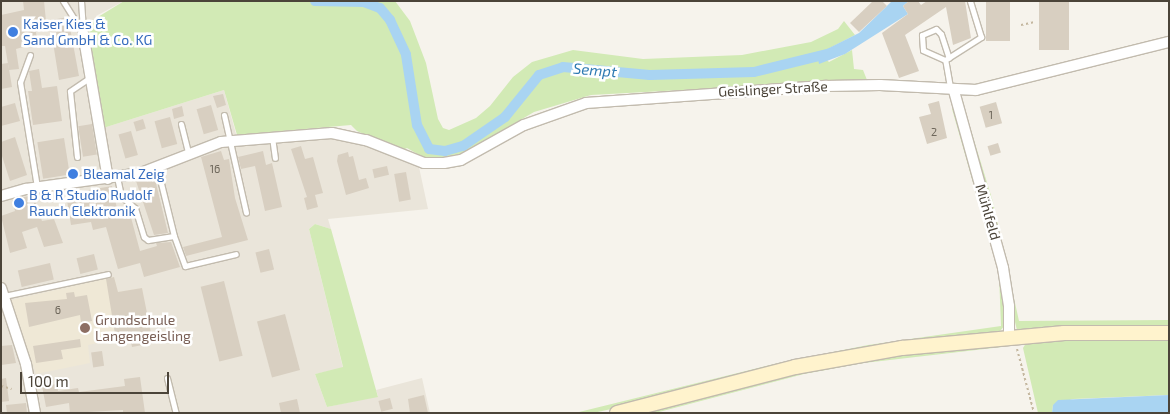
<!DOCTYPE html>
<html>
<head>
<meta charset="utf-8">
<style>
  body { margin:0 }
  #map { position:relative; width:1170px; height:414px; overflow:hidden; background:#f6f3ec; font-family:"Exo 2",sans-serif }
  div>[style] { position:absolute }
  .residential>* { inset:0; background:#eae5da }
  .education>* { inset:0; background:#efe8d6 }
  .green>* { inset:0; background:#d2eab5 }
  .water>* { inset:0; background:#a9d4f2 }
  .canal>* { height:10px; margin:-5px; padding:0 5px; transform-origin:5px; border-radius:5px; background:#a9d4f2 }
  .building>* { inset:0; background:#d8cfc1; transform-origin:0 0 }
  .path>* { height:2px; margin-top:-1px; transform-origin:0; background:repeating-linear-gradient(90deg,#c4b79f 0 2.5px,transparent 0 5px) }
  .roads { filter:drop-shadow(1px 0 #c2bbae) drop-shadow(-1px 0 #c2bbae) drop-shadow(0 1px #c2bbae) drop-shadow(0 -1px #c2bbae) }
  .lane>* { height:5px; margin:-2.5px; padding:0 2.5px; transform-origin:2.5px; border-radius:2.5px; background:#fff }
  .street>* { height:10px; margin:-5px; padding:0 5px; transform-origin:5px; border-radius:5px; background:#fff }
  .secondary>* { height:14px; margin:-7px; padding:0 7px; transform-origin:7px; border-radius:7px; background:#fff3cd }
  .dots>* { width:14px; height:14px; translate:-50% -50%; box-sizing:border-box; border:2px solid #fff; border-radius:50% }
  span { translate:-50% -50%; white-space:nowrap; text-align:center; line-height:1.15; -webkit-text-stroke:5px #fff; paint-order:stroke }
  .number-label { font-size:11px; color:#6e675b }
  .number-label span { -webkit-text-stroke-width:0 }
  .shop-label { font-size:14px; color:#366cbe }
  .left { translate:0 -50%; text-align:left }
  .street-label { font-size:14px; color:#4b4439 }
  .education-label { font-size:14px; color:#785e54 }
  .water-label { font-size:15px; color:#2e7ab2; font-style:italic }
  .frame { position:absolute; inset:0; border:2px solid #4b4439; pointer-events:none }
  .scale { position:absolute; left:20px; top:372px; width:149px; height:22px; box-sizing:border-box; border:2px solid #4b4439; border-top:0; padding-left:6px; font-size:15px; line-height:18px; white-space:nowrap; color:#4b4439; -webkit-text-stroke:4px #fff; paint-order:stroke }
</style>
</head>
<body>
<div id="map">
  <div class="residential">
    <i style="clip-path:polygon(1px 1px,124px 1px,96px 16px,100px 129px,224px 90px,239px 145px,336px 137px,372px 146px,419px 167px,428px 209px,328px 219px,331px 229px,315px 224px,309px 229px,343px 368px,315px 374px,327px 407px,378px 396px,376px 390px,422px 378px,430px 413px,1px 413px)"></i>
  </div>
  <div class="education">
    <i style="clip-path:polygon(114px 277px,118px 292px,142px 288px,150px 333px,88px 345px,90px 363px,36px 374px,11px 300px)"></i>
  </div>
  <div class="green">
    <i style="clip-path:polygon(124px 1px,395px 1px,410px 21px,426px 63px,438px 119px,443px 128px,449px 130px,476px 118px,490px 106px,513px 77px,532px 62px,573px 50px,643px 59px,742px 55px,811px 42px,838px 29px,844px 21px,855px 35px,820px 53px,829px 62px,852px 50px,854px 69px,863px 70px,867px 80px,591px 95px,534px 112px,464px 153px,428px 160px,407px 148px,401px 151px,357px 131px,351px 125px,237px 135px,224px 90px,100px 129px,85px 25px)"></i>
    <i style="clip-path:polygon(954px 108px,998px 257px,1006px 324px,1000px 331px,932px 339px,593px 413px,575px 413px,778px 363px,868px 345px,1001px 326px,999px 274px,952px 109px)"></i>
    <i style="clip-path:polygon(966px 114px,993px 202px,1019px 321px,1169px 320px,1169px 328px,1017px 330px,963px 116px)"></i>
    <i style="clip-path:polygon(315px 224px,331px 229px,378px 397px,327px 407px,315px 374px,343px 367px,309px 229px)"></i>
    <i style="clip-path:polygon(1169px 338px,1169px 395px,1073px 399px,1053px 405px,1052px 413px,1038px 413px,1023px 348px,1028px 340px)"></i>
    <i style="clip-path:polygon(995px 345px,1002px 347px,864px 363px,804px 374px,655px 413px,634px 413px,787px 374px,875px 357px)"></i>
  </div>
  <div class="water">
    <i style="clip-path:polygon(892px 1px,909px 1px,903px 6px,908px 14px,845px 54px,819px 64px,817px 54px,859px 33px)"></i>
    <i style="clip-path:polygon(1169px 395px,1169px 413px,1052px 413px,1053px 405px,1058px 400px)"></i>
  </div>
  <div class="canal">
    <i style="left:315px;top:1px;width:49px;rotate:1.2deg"></i>
    <i style="left:364px;top:2px;width:17px;rotate:21deg"></i>
    <i style="left:380px;top:8px;width:16px;rotate:50deg"></i>
    <i style="left:390px;top:20px;width:38px;rotate:65deg"></i>
    <i style="left:406px;top:55px;width:71px;rotate:81.1deg"></i>
    <i style="left:417px;top:125px;width:27px;rotate:63deg"></i>
    <i style="left:429px;top:149px;width:16px;rotate:7deg"></i>
    <i style="left:445px;top:151px;width:19px;rotate:-16deg"></i>
    <i style="left:463px;top:146px;width:51px;rotate:-34.6deg"></i>
    <i style="left:505px;top:117px;width:54px;rotate:-51deg"></i>
    <i style="left:539px;top:75px;width:25px;rotate:-18deg"></i>
    <i style="left:563px;top:67px;width:87px;rotate:5.3deg"></i>
    <i style="left:650px;top:75px;width:104px;rotate:-1.7deg"></i>
    <i style="left:754px;top:72px;width:79px;rotate:-13.9deg"></i>
  </div>
  <div class="building">
    <i style="clip-path:polygon(23px 1px,44px 1px,46px 21px,68px 17px,79px 76px,59px 80px,51px 30px,36px 32px,37px 43px,16px 49px,19px 69px,9px 70px,5px 46px,1px 46px,1px 15px,24px 10px)"></i>
    <i style="clip-path:polygon(873px 1px,882px 1px,887px 6px,859px 32px,850px 23px)"></i>
    <i style="clip-path:polygon(909px 1px,918px 1px,921px 5px,927px 1px,965px 1px,971px 38px,953px 45px,946px 7px,905px 35px,919px 71px,899px 78px,882px 33px,908px 14px,903px 6px)"></i>
    <i style="left:986px;top:1px;width:24px;height:40px"></i>
    <i style="left:1039px;top:1px;width:30px;height:49px"></i>
    <i style="clip-path:polygon(8px 63px,12px 87px,1px 89px,1px 64px)"></i>
    <i style="clip-path:polygon(39px 69px,42px 88px,57px 86px,62px 121px,33px 125px,28px 91px,32px 91px,29px 71px)"></i>
    <i style="clip-path:polygon(223px 94px,226px 105px,217px 108px,213px 96px)"></i>
    <i style="clip-path:polygon(939px 101px,947px 138px,927px 144px,919px 117px,931px 114px,928px 104px)"></i>
    <i style="left:996px;top:102px;width:22px;height:17px;rotate:74deg"></i>
    <i style="clip-path:polygon(15px 103px,20px 121px,1px 126px,1px 107px)"></i>
    <i style="left:211px;top:105px;width:26px;height:15px;rotate:74deg"></i>
    <i style="clip-path:polygon(182px 106px,184px 116px,174px 119px,172px 109px)"></i>
    <i style="left:170px;top:117px;width:28px;height:16px;rotate:75deg"></i>
    <i style="left:143px;top:119px;width:10px;height:10px;rotate:73deg"></i>
    <i style="left:92px;top:124px;width:31px;height:14px;rotate:81deg"></i>
    <i style="left:131px;top:131px;width:25px;height:13px;rotate:74deg"></i>
    <i style="clip-path:polygon(15px 137px,27px 175px,10px 181px,1px 153px,1px 142px)"></i>
    <i style="left:64px;top:138px;width:37px;height:27px;rotate:81deg"></i>
    <i style="left:998px;top:143px;width:10px;height:11px;rotate:73deg"></i>
    <i style="clip-path:polygon(301px 146px,305px 159px,313px 157px,323px 193px,315px 195px,318px 207px,307px 210px,304px 198px,307px 197px,291px 149px)"></i>
    <i style="clip-path:polygon(221px 151px,224px 160px,229px 159px,235px 198px,248px 240px,186px 256px,183px 247px,222px 237px,201px 157px)"></i>
    <i style="clip-path:polygon(263px 151px,266px 165px,272px 163px,282px 207px,265px 211px,255px 166px,241px 169px,238px 157px)"></i>
    <i style="clip-path:polygon(348px 152px,349px 157px,353px 156px,359px 180px,366px 178px,369px 188px,346px 195px,337px 161px,338px 155px)"></i>
    <i style="left:387px;top:166px;width:9px;height:15px;rotate:77deg"></i>
    <i style="left:406px;top:172px;width:28px;height:12px;rotate:80deg"></i>
    <i style="clip-path:polygon(154px 175px,168px 233px,154px 235px,136px 181px)"></i>
    <i style="clip-path:polygon(112px 186px,118px 213px,129px 210px,140px 251px,157px 246px,156px 243px,171px 242px,180px 267px,144px 277px,140px 263px,118px 269px,106px 227px,93px 230px,91px 222px,71px 225px,66px 194px)"></i>
    <i style="clip-path:polygon(33px 195px,42px 221px,54px 219px,63px 243px,44px 247px,37px 227px,22px 232px,27px 248px,10px 253px,1px 216px,15px 211px,12px 200px)"></i>
    <i style="left:269px;top:249px;width:21px;height:14px;rotate:76deg"></i>
    <i style="left:94px;top:254px;width:16px;height:18px;rotate:76deg"></i>
    <i style="left:50px;top:263px;width:17px;height:33px;rotate:77deg"></i>
    <i style="clip-path:polygon(114px 277px,118px 292px,142px 288px,153px 343px,132px 347px,129px 332px,115px 334px,106px 279px)"></i>
    <i style="left:224px;top:281px;width:77px;height:24px;rotate:76deg"></i>
    <i style="clip-path:polygon(74px 292px,75px 297px,87px 295px,92px 321px,81px 323px,80px 315px,29px 327px,25px 303px,67px 299px,66px 293px)"></i>
    <i style="left:285px;top:314px;width:58px;height:29px;rotate:75deg"></i>
    <i style="clip-path:polygon(80px 339px,81px 347px,61px 350px,63px 359px,36px 363px,33px 346px)"></i>
    <i style="clip-path:polygon(12px 345px,16px 363px,1px 365px,1px 346px)"></i>
    <i style="left:102px;top:351px;width:15px;height:11px;rotate:82deg"></i>
    <i style="clip-path:polygon(140px 377px,145px 413px,123px 413px,123px 410px,70px 413px,69px 403px,46px 407px,42px 386px,57px 384px,58px 391px,78px 388px,79px 392px,125px 386px,124px 379px)"></i>
    <i style="clip-path:polygon(6px 378px,9px 401px,1px 402px,1px 379px)"></i>
    <i style="clip-path:polygon(424px 395px,428px 413px,410px 413px,408px 399px)"></i>
    <i style="left:390px;top:398px;width:11px;height:12px;rotate:75deg"></i>
    <i style="clip-path:polygon(297px 399px,300px 413px,281px 413px,279px 403px)"></i>
    <i style="clip-path:polygon(26px 403px,27px 413px,7px 413px,6px 405px)"></i>
  </div>
  <div class="path">
    <i style="left:1021px;top:25px;width:14px;rotate:-12deg"></i>
    <i style="left:1017px;top:349px;width:66px;rotate:75.1deg"></i>
    <i style="left:1px;top:386px;width:11px;rotate:15deg"></i>
  </div>
  <div class="roads">
    <div class="lane">
      <i style="left:63px;top:1px;width:38px;rotate:58deg"></i>
      <i style="left:81px;top:1px;width:30px;rotate:86deg"></i>
      <i style="left:30px;top:55px;width:29px;rotate:110deg"></i>
      <i style="left:20px;top:82px;width:106px;rotate:80.8deg"></i>
      <i style="left:945px;top:60px;width:24px;rotate:-156deg"></i>
      <i style="left:923px;top:50px;width:15px;rotate:-94deg"></i>
      <i style="left:922px;top:35px;width:15px;rotate:-23deg"></i>
      <i style="left:936px;top:29px;width:7px;rotate:45deg"></i>
      <i style="left:941px;top:34px;width:25px;rotate:72deg"></i>
      <i style="left:950px;top:87px;width:27px;rotate:-100deg"></i>
      <i style="left:945px;top:60px;width:43px;rotate:-32.6deg"></i>
      <i style="left:981px;top:37px;width:38px;rotate:-107deg"></i>
      <i style="left:224px;top:115px;width:100px;rotate:77.3deg"></i>
      <i style="left:181px;top:124px;width:30px;rotate:76deg"></i>
      <i style="left:272px;top:137px;width:21px;rotate:82deg"></i>
      <i style="left:77px;top:157px;width:66px;rotate:-96.1deg"></i>
      <i style="left:70px;top:91px;width:23px;rotate:-34deg"></i>
      <i style="left:157px;top:167px;width:71px;rotate:76.2deg"></i>
      <i style="left:117px;top:177px;width:19px;rotate:78deg"></i>
      <i style="left:121px;top:196px;width:18px;rotate:41deg"></i>
      <i style="left:135px;top:208px;width:30px;rotate:73deg"></i>
      <i style="left:144px;top:237px;width:5px;rotate:37deg"></i>
      <i style="left:148px;top:240px;width:26px;rotate:-9deg"></i>
      <i style="left:174px;top:236px;width:32px;rotate:70deg"></i>
      <i style="left:185px;top:266px;width:52px;rotate:-13.2deg"></i>
      <i style="left:4px;top:296px;width:106px;rotate:-11.9deg"></i>
      <i style="left:167px;top:378px;width:36px;rotate:76deg"></i>
    </div>
    <div class="street">
      <i style="left:83px;top:33px;width:148px;rotate:80.3deg"></i>
      <i style="left:954px;top:91px;width:184px;rotate:74.5deg"></i>
      <i style="left:1003px;top:268px;width:38px;rotate:81deg"></i>
      <i style="left:1009px;top:306px;width:30px;rotate:90deg"></i>
      <i style="left:1px;top:196px;width:26px;rotate:-16deg"></i>
      <i style="left:26px;top:189px;width:116px;rotate:-7.9deg"></i>
      <i style="left:141px;top:173px;width:86px;rotate:-21.2deg"></i>
      <i style="left:221px;top:142px;width:111px;rotate:-4.6deg"></i>
      <i style="left:332px;top:133px;width:35px;rotate:12deg"></i>
      <i style="left:366px;top:140px;width:62px;rotate:21.6deg"></i>
      <i style="left:424px;top:163px;width:20px"></i>
      <i style="left:444px;top:163px;width:17px;rotate:-10deg"></i>
      <i style="left:461px;top:160px;width:72px;rotate:-29.1deg"></i>
      <i style="left:524px;top:125px;width:66px;rotate:-19.5deg"></i>
      <i style="left:586px;top:103px;width:241px;rotate:-4.1deg"></i>
      <i style="left:826px;top:86px;width:54px;rotate:-1.1deg"></i>
      <i style="left:880px;top:85px;width:96px;rotate:3deg"></i>
      <i style="left:976px;top:90px;width:199px;rotate:-14deg"></i>
      <i style="left:1px;top:288px;width:80px;rotate:71.8deg"></i>
      <i style="left:26px;top:364px;width:50px;rotate:79.6deg"></i>
    </div>
    <div class="secondary">
      <i style="left:617px;top:413px;width:184px;rotate:-14.5deg"></i>
      <i style="left:795px;top:367px;width:109px;rotate:-10.1deg"></i>
      <i style="left:902px;top:348px;width:163px;rotate:-5.3deg"></i>
      <i style="left:1064px;top:333px;width:105px"></i>
    </div>
  </div>
  <div class="dots">
    <i style="left:13px;top:32px;background:#3f7fe0"></i>
    <i style="left:73px;top:174px;background:#3f7fe0"></i>
    <i style="left:19px;top:203px;background:#3f7fe0"></i>
    <i style="left:85px;top:328px;background:#8d6e63"></i>
  </div>
  <div class="number-label">
    <span style="left:991px;top:115px">1</span>
    <span style="left:934px;top:132px">2</span>
    <span style="left:215px;top:169px">16</span>
    <span style="left:58px;top:310px">6</span>
  </div>
  <div class="shop-label">
    <span class="left" style="left:23px;top:32px">Kaiser Kies &amp;<br>Sand GmbH &amp; Co. KG</span>
    <span class="left" style="left:83px;top:174px">Bleamal Zeig</span>
    <span class="left" style="left:29px;top:203px">B &amp; R Studio Rudolf<br>Rauch Elektronik</span>
  </div>
  <div class="street-label">
    <span style="left:773px;top:89px;rotate:-3deg">Geislinger Straße</span>
    <span style="left:988px;top:212px;rotate:74deg">Mühlfeld</span>
  </div>
  <div class="education-label">
    <span class="left" style="left:95px;top:328px">Grundschule<br>Langengeisling</span>
  </div>
  <div class="water-label">
    <span style="left:595px;top:70px;rotate:5deg">Sempt</span>
  </div>
  <div class="frame"></div>
  <div class="scale">100 m</div>
</div>
</body>
</html>
